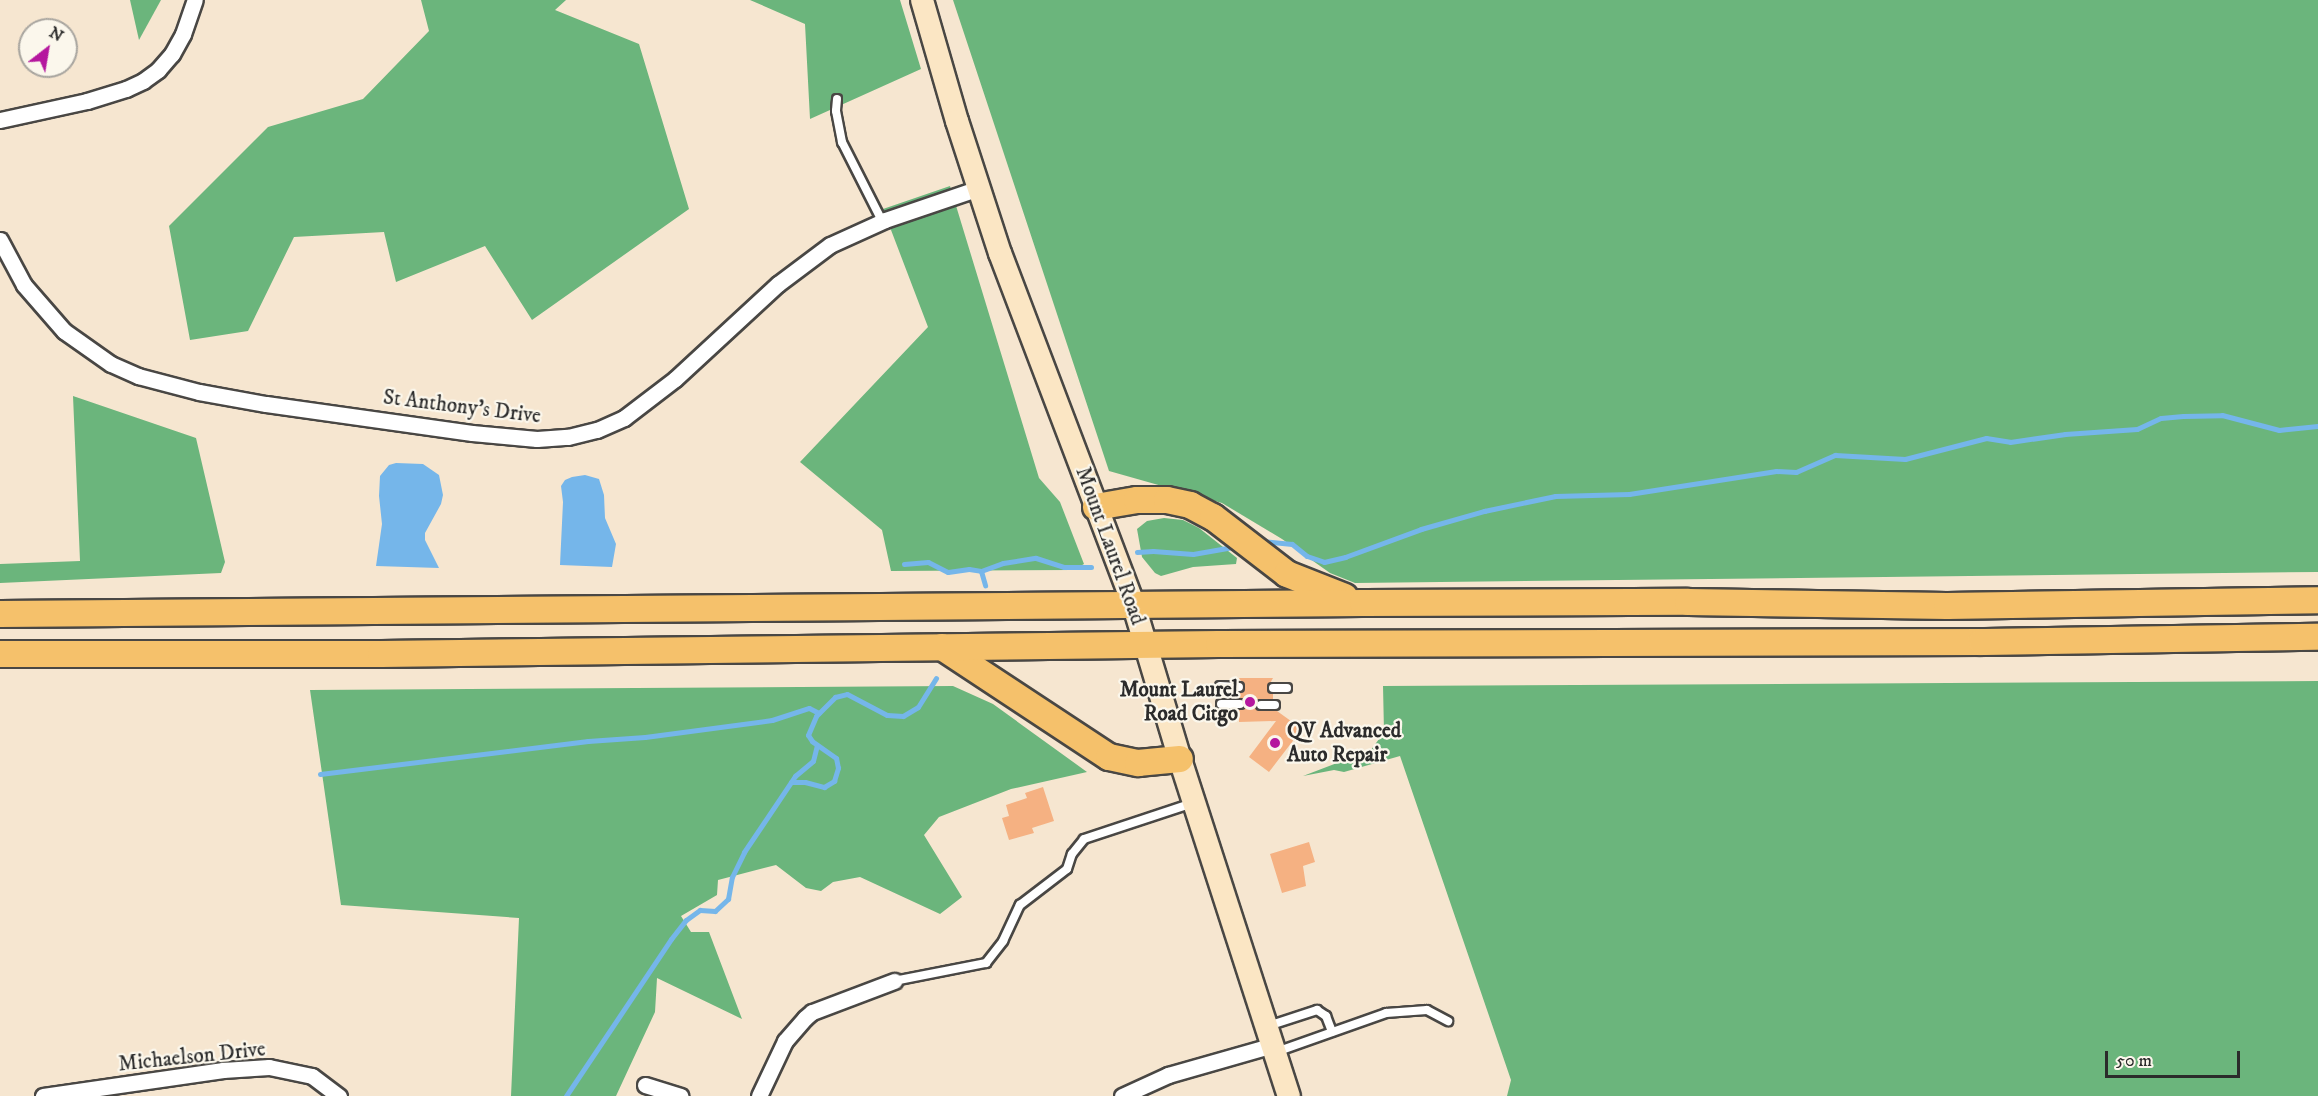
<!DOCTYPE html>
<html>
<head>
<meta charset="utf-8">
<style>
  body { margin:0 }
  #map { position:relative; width:2318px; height:1096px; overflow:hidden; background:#f6e6d0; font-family:"IM FELL DW Pica",serif }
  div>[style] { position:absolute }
  .forest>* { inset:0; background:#6bb57c }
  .water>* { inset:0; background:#75b6ea }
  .stream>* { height:5px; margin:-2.5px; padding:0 2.5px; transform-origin:2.5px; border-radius:2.5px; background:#75b6ea }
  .building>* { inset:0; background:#f5b182 }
  .roads { filter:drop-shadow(2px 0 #494744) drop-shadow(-2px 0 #494744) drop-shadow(0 2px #494744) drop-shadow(0 -2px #494744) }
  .service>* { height:8px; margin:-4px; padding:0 4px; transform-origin:4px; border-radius:4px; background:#fff }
  .minor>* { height:15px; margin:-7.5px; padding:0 7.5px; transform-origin:7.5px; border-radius:7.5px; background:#fff }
  .secondary>* { height:22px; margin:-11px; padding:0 11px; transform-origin:11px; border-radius:11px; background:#fbe6c4 }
  .trunk>* { height:26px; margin:-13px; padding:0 13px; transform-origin:13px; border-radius:13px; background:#f5c16b }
  .dots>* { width:16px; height:16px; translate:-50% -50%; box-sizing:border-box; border:3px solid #fbf7ec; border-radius:50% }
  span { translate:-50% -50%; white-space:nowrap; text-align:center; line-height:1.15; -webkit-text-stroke:4.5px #fbf7ec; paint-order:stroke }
  .street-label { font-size:21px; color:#2b2b2b }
  .poi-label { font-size:21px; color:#2b2b2b; font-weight:700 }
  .right { translate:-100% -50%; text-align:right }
  .left { translate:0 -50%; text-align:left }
  .north { position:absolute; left:18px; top:18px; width:60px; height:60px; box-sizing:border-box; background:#fbf7ec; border:2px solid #a8a59f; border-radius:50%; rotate:31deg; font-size:16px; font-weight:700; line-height:24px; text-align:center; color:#2b2b2b }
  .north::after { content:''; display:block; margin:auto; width:21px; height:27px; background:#b5179e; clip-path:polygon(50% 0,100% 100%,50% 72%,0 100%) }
  .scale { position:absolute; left:2105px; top:1051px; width:135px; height:27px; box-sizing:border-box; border:3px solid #2b2b2b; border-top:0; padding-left:8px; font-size:18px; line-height:21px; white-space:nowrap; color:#2b2b2b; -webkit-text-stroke:4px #fbf7ec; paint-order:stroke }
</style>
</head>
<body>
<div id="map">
  <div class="forest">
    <i style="clip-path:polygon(130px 0,161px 0,139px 40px)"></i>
    <i style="clip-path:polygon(421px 0,566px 0,555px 10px,639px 44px,689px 209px,532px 320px,485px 246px,396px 282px,384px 232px,294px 237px,248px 331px,190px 340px,169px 226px,268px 127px,363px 99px,429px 31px)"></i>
    <i style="clip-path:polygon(750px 0,900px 0,921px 69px,810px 119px,805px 24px)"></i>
    <i style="clip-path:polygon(953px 0,2318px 0,2318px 572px,1355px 583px,1330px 573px,1282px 539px,1222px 503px,1109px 471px)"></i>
    <i style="clip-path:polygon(950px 186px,1039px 478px,1060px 502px,1084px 564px,1073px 570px,891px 571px,882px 530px,800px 462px,928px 327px,883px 209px)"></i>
    <i style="clip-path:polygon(73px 396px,196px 438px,225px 562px,221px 573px,0 583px,0 564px,80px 561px)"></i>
    <i style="clip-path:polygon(1164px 518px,1183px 520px,1199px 528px,1237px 558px,1236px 564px,1193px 567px,1161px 576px,1155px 573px,1142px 557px,1137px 529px,1147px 521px)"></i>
    <i style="clip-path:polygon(2318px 681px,2318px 1096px,1507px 1096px,1511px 1080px,1400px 756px,1344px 772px,1334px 770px,1303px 776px,1371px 750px,1384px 732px,1383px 686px)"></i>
    <i style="clip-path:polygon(953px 686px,993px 704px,1087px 772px,1011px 789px,939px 817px,924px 835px,962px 897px,940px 914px,860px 877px,833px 882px,821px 891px,806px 888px,776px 865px,718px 880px,717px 895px,681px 916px,691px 932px,709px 932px,742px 1019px,657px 978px,655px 1012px,616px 1096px,511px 1096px,519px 918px,341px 905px,310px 690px)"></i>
  </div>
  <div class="water">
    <i style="clip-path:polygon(396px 463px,423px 464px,439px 475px,443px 495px,441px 504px,425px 533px,425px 540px,439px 568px,376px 566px,382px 524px,379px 496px,380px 476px,389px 465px)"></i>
    <i style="clip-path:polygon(585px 475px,599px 479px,604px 495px,605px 518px,616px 544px,612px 567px,560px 565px,563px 502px,561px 486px,565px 480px,572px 477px)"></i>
  </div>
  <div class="stream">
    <i style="left:1263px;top:541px;width:29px;rotate:6deg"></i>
    <i style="left:1292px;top:544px;width:19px;rotate:39deg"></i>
    <i style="left:1307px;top:556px;width:18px;rotate:19deg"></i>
    <i style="left:1324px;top:562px;width:22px;rotate:-13deg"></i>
    <i style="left:1345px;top:557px;width:81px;rotate:-20.2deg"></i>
    <i style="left:1421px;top:529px;width:66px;rotate:-15.9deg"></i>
    <i style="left:1484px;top:511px;width:73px;rotate:-11.9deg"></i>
    <i style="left:1555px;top:496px;width:74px;rotate:-1.5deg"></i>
    <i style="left:1629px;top:494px;width:149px;rotate:-8.9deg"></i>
    <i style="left:1776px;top:471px;width:20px;rotate:3deg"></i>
    <i style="left:1796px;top:472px;width:43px;rotate:-23.6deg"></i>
    <i style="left:1835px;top:455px;width:70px;rotate:3.3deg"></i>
    <i style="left:1905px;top:459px;width:84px;rotate:-14.5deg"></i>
    <i style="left:1986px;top:438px;width:24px;rotate:9deg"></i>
    <i style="left:2010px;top:442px;width:56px;rotate:-8.3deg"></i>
    <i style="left:2065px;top:434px;width:72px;rotate:-4deg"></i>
    <i style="left:2137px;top:429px;width:26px;rotate:-25deg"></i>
    <i style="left:2161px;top:418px;width:22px;rotate:-5deg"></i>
    <i style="left:2183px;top:416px;width:39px;rotate:-1deg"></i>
    <i style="left:2222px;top:415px;width:59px;rotate:14.7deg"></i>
    <i style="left:2279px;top:430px;width:39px;rotate:-6deg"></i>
    <i style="left:1137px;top:552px;width:16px;rotate:-4deg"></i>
    <i style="left:1153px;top:551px;width:40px;rotate:4.3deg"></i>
    <i style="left:1193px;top:554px;width:39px;rotate:-10deg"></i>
    <i style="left:904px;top:564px;width:24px;rotate:-5deg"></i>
    <i style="left:928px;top:562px;width:22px;rotate:27deg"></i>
    <i style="left:948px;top:572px;width:21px;rotate:-8deg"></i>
    <i style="left:969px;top:569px;width:12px;rotate:9deg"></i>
    <i style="left:981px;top:571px;width:23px;rotate:-20deg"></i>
    <i style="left:1003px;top:563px;width:33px;rotate:-9deg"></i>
    <i style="left:1036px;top:558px;width:29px;rotate:18deg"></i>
    <i style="left:1064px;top:567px;width:27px"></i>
    <i style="left:981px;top:571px;width:15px;rotate:74deg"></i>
    <i style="left:320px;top:774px;width:270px;rotate:-7deg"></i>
    <i style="left:588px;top:741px;width:57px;rotate:-4deg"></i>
    <i style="left:645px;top:737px;width:128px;rotate:-7.6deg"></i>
    <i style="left:772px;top:720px;width:39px;rotate:-18deg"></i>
    <i style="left:809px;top:708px;width:11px;rotate:27deg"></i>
    <i style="left:791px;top:782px;width:14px"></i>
    <i style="left:805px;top:782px;width:20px;rotate:15deg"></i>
    <i style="left:824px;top:787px;width:12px;rotate:-31deg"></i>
    <i style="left:834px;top:781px;width:14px;rotate:-73deg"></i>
    <i style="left:838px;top:768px;width:10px;rotate:-101deg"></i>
    <i style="left:836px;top:758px;width:29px;rotate:-145deg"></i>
    <i style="left:812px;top:741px;width:7px;rotate:-124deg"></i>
    <i style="left:808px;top:735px;width:21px;rotate:-67deg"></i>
    <i style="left:816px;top:716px;width:27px;rotate:-45deg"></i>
    <i style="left:835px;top:697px;width:12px;rotate:-14deg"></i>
    <i style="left:847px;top:694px;width:45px;rotate:27.7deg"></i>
    <i style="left:887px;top:715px;width:16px;rotate:4deg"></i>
    <i style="left:903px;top:716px;width:17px;rotate:-31deg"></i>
    <i style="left:918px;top:707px;width:34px;rotate:-58deg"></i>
    <i style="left:566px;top:1096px;width:189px;rotate:-56.2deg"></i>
    <i style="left:671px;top:939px;width:24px;rotate:-52deg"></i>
    <i style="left:686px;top:920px;width:17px;rotate:-36deg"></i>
    <i style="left:700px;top:910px;width:15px;rotate:4deg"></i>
    <i style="left:715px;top:911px;width:18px;rotate:-43deg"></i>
    <i style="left:728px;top:899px;width:22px;rotate:-80deg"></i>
    <i style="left:732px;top:877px;width:28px;rotate:-64deg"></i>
    <i style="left:744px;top:852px;width:92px;rotate:-56.1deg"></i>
    <i style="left:795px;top:776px;width:23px;rotate:-40deg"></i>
    <i style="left:813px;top:761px;width:16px;rotate:-76deg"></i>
  </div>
  <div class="building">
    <i style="clip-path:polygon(1239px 678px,1273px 678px,1267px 689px,1273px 694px,1273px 699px,1259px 700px,1256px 707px,1260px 711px,1277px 711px,1302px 729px,1269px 772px,1249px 757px,1276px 721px,1239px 722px,1239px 710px,1246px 703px,1239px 698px,1239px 693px,1245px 687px)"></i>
    <i style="clip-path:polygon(1043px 787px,1054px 821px,1032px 828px,1034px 833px,1009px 840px,1002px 818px,1009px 816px,1006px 805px,1027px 798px,1025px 793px)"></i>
    <i style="clip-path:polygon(1309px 842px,1315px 862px,1303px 866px,1306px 886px,1282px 893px,1270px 854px)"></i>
  </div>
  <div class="roads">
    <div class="service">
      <i style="left:837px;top:99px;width:12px;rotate:95deg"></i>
      <i style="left:836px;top:111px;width:32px;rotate:79deg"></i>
      <i style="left:842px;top:142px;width:89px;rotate:63.1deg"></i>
      <i style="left:1220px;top:686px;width:19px;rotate:3deg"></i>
      <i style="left:1273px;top:688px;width:14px"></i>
      <i style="left:1221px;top:704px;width:19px"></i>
      <i style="left:1261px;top:705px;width:14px"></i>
      <i style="left:894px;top:981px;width:94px;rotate:-11.1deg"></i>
      <i style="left:986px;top:963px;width:28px;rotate:-52deg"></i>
      <i style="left:1003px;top:941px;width:40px;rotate:-65deg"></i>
      <i style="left:1020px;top:905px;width:59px;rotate:-37.5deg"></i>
      <i style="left:1067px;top:869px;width:16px;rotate:-72deg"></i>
      <i style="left:1072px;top:854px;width:19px;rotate:-51deg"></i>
      <i style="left:1084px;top:839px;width:115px;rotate:-18.3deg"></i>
      <i style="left:1268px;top:1026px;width:52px;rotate:-18.1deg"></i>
      <i style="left:1317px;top:1010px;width:11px;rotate:34deg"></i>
      <i style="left:1326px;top:1016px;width:17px;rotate:69deg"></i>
      <i style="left:1276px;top:1052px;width:117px;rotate:-19.5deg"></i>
      <i style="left:1386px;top:1013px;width:41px;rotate:-4.2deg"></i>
      <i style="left:1427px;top:1010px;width:24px;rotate:28deg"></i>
    </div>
    <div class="minor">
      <i style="left:0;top:120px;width:89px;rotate:-12.3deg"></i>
      <i style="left:87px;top:101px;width:41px;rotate:-17.1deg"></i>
      <i style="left:126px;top:89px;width:19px;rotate:-25deg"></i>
      <i style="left:143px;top:81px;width:19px;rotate:-36deg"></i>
      <i style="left:158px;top:70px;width:21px;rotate:-49deg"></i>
      <i style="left:172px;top:54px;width:23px;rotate:-61deg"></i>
      <i style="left:183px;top:34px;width:36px;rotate:-71deg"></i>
      <i style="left:0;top:240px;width:51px;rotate:61.9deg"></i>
      <i style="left:24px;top:285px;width:61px;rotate:49deg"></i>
      <i style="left:64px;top:331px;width:57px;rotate:35.1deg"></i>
      <i style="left:111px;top:364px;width:30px;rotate:24deg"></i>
      <i style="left:138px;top:376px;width:63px;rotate:14.7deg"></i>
      <i style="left:199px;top:392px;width:68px;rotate:10.2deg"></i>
      <i style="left:266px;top:404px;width:208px;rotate:8deg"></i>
      <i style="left:472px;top:433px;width:65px;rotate:5.3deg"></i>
      <i style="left:537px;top:439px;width:31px;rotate:-4deg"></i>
      <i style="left:568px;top:437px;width:30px;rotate:-14deg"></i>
      <i style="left:597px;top:430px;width:30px;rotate:-24deg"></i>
      <i style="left:624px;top:418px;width:64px;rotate:-37.4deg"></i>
      <i style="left:675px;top:379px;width:140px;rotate:-42.7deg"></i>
      <i style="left:778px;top:284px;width:65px;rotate:-36.9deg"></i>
      <i style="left:830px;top:245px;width:60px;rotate:-24.4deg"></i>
      <i style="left:885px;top:220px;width:99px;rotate:-18.8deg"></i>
      <i style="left:645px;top:1085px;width:37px;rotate:17deg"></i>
      <i style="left:43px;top:1096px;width:182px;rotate:-8.2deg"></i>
      <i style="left:223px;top:1070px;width:46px;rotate:-3.7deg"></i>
      <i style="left:269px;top:1067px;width:44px;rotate:11.8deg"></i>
      <i style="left:312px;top:1076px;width:34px;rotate:37deg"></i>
      <i style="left:759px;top:1096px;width:61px;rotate:-64.7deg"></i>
      <i style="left:785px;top:1041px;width:30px;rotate:-49deg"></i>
      <i style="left:805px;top:1018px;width:9px;rotate:-41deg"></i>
      <i style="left:812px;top:1012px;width:88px;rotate:-20.7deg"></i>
      <i style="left:1122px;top:1096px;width:51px;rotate:-24.5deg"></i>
      <i style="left:1168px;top:1075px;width:109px;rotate:-15.9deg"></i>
    </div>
    <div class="secondary">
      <i style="left:922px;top:0;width:126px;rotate:73.9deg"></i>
      <i style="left:957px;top:121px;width:139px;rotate:72deg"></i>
      <i style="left:1000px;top:253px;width:378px;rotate:69.2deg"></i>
      <i style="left:1134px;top:606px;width:160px;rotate:73.3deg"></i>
      <i style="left:1180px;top:759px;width:354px;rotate:72.1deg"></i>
    </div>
    <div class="trunk">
      <i style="left:1096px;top:507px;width:42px;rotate:-9.7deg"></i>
      <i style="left:1137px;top:500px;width:30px"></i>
      <i style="left:1167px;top:500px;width:24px;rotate:12deg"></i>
      <i style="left:1190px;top:505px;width:26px;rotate:28deg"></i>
      <i style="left:1213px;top:517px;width:93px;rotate:37.6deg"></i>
      <i style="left:1287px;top:574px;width:62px;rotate:21.6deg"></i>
      <i style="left:0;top:614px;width:1363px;rotate:-0.46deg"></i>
      <i style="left:1363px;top:603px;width:325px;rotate:-0.2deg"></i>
      <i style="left:1688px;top:602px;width:259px;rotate:0.9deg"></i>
      <i style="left:1947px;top:606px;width:371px;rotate:-0.9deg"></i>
      <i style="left:942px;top:647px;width:200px;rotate:33.4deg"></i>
      <i style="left:1109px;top:757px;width:30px;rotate:12deg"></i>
      <i style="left:1138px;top:763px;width:42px;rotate:-5.4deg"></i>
      <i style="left:0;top:654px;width:381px"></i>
      <i style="left:381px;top:654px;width:838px;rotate:-0.68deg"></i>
      <i style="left:1219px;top:644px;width:763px;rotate:-0.15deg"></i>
      <i style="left:1982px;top:642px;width:336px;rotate:-0.9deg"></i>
    </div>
  </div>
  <div class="dots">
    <i style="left:1250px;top:702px;background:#b5179e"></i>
    <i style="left:1275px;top:743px;background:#b5179e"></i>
  </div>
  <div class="street-label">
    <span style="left:462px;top:407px;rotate:7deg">St Anthony's Drive</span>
    <span style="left:1110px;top:546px;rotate:70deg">Mount Laurel Road</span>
    <span style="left:192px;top:1057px;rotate:-6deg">Michaelson Drive</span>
  </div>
  <div class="poi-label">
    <span class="right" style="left:1238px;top:702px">Mount Laurel<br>Road Citgo</span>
    <span class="left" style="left:1287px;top:743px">QV Advanced<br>Auto Repair</span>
  </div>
  <div class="north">N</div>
  <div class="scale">50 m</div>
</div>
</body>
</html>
